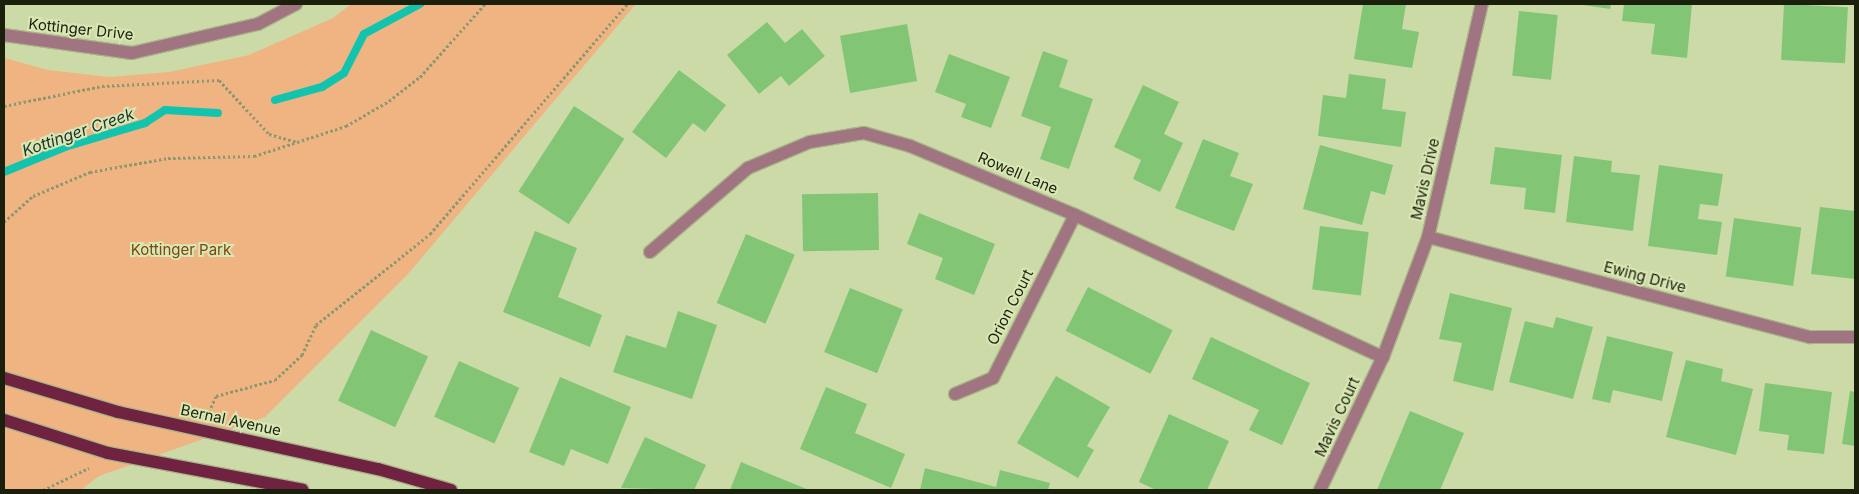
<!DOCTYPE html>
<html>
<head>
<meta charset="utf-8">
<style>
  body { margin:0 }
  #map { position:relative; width:1859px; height:494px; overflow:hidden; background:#ccdaa8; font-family:Inter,sans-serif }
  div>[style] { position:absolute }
  .green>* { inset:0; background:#f0b482 }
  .stream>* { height:8px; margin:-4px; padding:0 4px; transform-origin:4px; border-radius:4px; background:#12c4ad }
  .building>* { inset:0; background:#82c675; transform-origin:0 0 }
  .path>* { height:3px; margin-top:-1.5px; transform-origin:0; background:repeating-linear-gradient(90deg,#8d9871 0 2.5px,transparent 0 5px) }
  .roads { filter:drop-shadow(1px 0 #a9b589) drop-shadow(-1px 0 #a9b589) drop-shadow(0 1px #a9b589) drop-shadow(0 -1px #a9b589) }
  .minor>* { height:12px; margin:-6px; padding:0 6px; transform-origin:6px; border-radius:6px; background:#a17481 }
  .major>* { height:12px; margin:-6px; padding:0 6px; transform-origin:6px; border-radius:6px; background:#6f2340 }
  span { translate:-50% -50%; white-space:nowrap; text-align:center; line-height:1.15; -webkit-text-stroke:4px #d9e7b4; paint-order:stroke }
  .street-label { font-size:15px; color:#1b200d }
  .park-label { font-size:15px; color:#7c4711 }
  .water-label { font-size:16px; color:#1a332e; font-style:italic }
  .frame { position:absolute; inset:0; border:5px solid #1b200d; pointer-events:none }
</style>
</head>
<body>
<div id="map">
  <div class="green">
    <i style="clip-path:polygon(351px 4px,636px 4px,408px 274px,265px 417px,99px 476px,81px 490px,4px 490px,4px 58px,48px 70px,109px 77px,169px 72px,249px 55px,333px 18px)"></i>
  </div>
  <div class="stream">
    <i style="left:275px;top:100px;width:49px;rotate:-15.5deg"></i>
    <i style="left:322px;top:87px;width:26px;rotate:-32deg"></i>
    <i style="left:344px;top:73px;width:44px;rotate:-62.9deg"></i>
    <i style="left:364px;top:34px;width:64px;rotate:-28.2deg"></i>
    <i style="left:4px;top:172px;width:66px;rotate:-22.3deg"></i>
    <i style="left:65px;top:147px;width:84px;rotate:-16.7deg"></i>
    <i style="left:145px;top:123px;width:24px;rotate:-33deg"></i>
    <i style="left:165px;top:110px;width:53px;rotate:3.2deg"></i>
  </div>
  <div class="building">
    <i style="clip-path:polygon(1363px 4px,1406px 4px,1402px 29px,1419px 32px,1412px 68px,1354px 59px)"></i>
    <i style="clip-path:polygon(1577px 4px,1611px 4px,1610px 9px)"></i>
    <i style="clip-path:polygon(1624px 4px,1692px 4px,1687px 58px,1651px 54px,1655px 24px,1622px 21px)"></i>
    <i style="left:1784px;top:4px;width:64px;height:56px;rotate:3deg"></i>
    <i style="left:1519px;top:11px;width:39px;height:65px;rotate:6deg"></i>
    <i style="clip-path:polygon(767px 22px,785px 43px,802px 29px,825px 56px,789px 86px,781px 76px,759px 94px,727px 55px)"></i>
    <i style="left:907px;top:24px;width:58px;height:68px;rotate:80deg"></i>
    <i style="clip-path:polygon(1043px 51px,1068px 60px,1059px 87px,1093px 99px,1069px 169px,1040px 159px,1051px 127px,1021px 116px)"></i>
    <i style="clip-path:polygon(949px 54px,1010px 77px,991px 128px,961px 117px,966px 104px,935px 92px)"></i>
    <i style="clip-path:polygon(679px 70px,726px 105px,705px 132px,693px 123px,666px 158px,632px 132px)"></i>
    <i style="clip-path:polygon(1349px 74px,1386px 79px,1382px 109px,1406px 112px,1401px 147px,1318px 136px,1323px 95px,1346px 98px)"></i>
    <i style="clip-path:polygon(1143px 85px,1179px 102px,1164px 134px,1183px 143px,1160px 192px,1133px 179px,1141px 160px,1114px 147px)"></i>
    <i style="left:574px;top:106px;width:60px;height:102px;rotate:33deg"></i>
    <i style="clip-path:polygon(1203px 139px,1239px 153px,1230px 176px,1253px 184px,1234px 231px,1175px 208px)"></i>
    <i style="clip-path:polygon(1320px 145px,1393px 165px,1385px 195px,1371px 191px,1362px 225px,1303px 209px)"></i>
    <i style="clip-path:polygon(1495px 147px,1562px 155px,1555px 213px,1524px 209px,1526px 188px,1490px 184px)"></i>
    <i style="clip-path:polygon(1574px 156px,1612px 161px,1611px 172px,1640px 175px,1633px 231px,1566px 222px)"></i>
    <i style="clip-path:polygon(1659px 165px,1723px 174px,1718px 206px,1700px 204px,1698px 219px,1722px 222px,1717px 255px,1648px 246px)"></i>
    <i style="left:878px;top:193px;width:57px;height:76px;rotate:89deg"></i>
    <i style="clip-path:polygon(1820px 207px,1855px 211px,1855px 279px,1811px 274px)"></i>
    <i style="clip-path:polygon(919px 213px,995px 244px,974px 295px,935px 279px,943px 258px,907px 244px)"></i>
    <i style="left:1734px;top:218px;width:68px;height:59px;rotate:8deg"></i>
    <i style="left:1320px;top:226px;width:49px;height:64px;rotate:7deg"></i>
    <i style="clip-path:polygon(535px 231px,577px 248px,558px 297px,602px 315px,590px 347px,503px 312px)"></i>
    <i style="left:746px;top:234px;width:53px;height:75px;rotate:23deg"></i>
    <i style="left:1088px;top:287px;width:95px;height:49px;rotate:27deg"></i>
    <i style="left:850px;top:288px;width:57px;height:69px;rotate:22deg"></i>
    <i style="clip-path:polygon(1450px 293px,1512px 308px,1493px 391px,1453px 381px,1462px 343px,1439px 339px)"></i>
    <i style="clip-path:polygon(678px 311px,717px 325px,692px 399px,613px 372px,626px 335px,666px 348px)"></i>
    <i style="clip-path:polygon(1556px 317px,1593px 327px,1573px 399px,1509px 382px,1525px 321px,1553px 328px)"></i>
    <i style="left:371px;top:330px;width:63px;height:78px;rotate:25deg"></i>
    <i style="clip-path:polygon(1607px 336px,1673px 352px,1662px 401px,1613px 390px,1610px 403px,1592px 399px)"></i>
    <i style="clip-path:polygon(1211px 337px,1310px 383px,1282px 445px,1249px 430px,1259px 410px,1192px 379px)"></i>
    <i style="clip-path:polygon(1686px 360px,1723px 369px,1721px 381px,1753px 389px,1736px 455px,1666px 437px)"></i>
    <i style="left:459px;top:361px;width:66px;height:61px;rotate:24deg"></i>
    <i style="clip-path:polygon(1056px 376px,1110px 407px,1087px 446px,1094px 450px,1078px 478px,1017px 443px)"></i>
    <i style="clip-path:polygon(560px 377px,631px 407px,608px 464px,571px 449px,564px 466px,529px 452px)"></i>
    <i style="clip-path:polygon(1765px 383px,1832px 392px,1824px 454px,1787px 450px,1789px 435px,1759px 431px)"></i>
    <i style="clip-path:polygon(826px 387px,867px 404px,855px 433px,905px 454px,891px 488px,800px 449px)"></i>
    <i style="clip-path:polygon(1850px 391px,1855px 392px,1855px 446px,1842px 444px)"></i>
    <i style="clip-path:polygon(1410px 411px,1464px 433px,1440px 490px,1377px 490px)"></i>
    <i style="clip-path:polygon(1169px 414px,1229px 441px,1207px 490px,1156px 490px,1139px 482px)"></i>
    <i style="clip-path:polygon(645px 437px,706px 465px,694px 490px,621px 488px)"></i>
    <i style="clip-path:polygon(741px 462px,809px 490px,730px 490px)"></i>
    <i style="clip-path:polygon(925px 468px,996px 487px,1000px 470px,1050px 483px,1048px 490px,920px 490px)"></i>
  </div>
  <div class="path">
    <i style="left:4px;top:106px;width:100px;rotate:-11.5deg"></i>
    <i style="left:102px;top:86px;width:117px;rotate:-2.9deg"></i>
    <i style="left:219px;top:80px;width:74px;rotate:47.2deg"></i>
    <i style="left:269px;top:134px;width:29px;rotate:16deg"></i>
    <i style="left:297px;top:142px;width:52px;rotate:-18.1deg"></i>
    <i style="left:346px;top:126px;width:50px;rotate:-30.2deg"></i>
    <i style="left:389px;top:101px;width:39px;rotate:-38deg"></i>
    <i style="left:420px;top:77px;width:98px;rotate:-48.3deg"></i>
    <i style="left:4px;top:222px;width:39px;rotate:-42deg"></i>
    <i style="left:33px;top:196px;width:62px;rotate:-22.8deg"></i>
    <i style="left:90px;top:172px;width:79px;rotate:-10.2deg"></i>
    <i style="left:168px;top:158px;width:86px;rotate:-1.3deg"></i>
    <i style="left:254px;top:156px;width:45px;rotate:-18deg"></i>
    <i style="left:209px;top:412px;width:17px;rotate:-66deg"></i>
    <i style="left:216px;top:396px;width:61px;rotate:-15.2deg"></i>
    <i style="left:275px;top:380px;width:37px;rotate:-43deg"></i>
    <i style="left:302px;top:355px;width:33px;rotate:-65deg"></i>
    <i style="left:316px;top:325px;width:146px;rotate:-38.6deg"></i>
    <i style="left:430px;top:234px;width:303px;rotate:-49.4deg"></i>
    <i style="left:43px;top:490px;width:51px;rotate:-25.6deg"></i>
  </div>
  <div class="roads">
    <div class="minor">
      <i style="left:4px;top:35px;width:129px;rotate:8deg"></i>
      <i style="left:132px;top:53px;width:129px;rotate:-13deg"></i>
      <i style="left:258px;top:24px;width:43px;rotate:-27.8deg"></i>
      <i style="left:1428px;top:237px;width:395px;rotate:14.7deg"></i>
      <i style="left:1810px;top:337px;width:45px"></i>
      <i style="left:650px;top:252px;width:129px;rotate:-40.6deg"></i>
      <i style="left:748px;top:168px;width:67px;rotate:-22.8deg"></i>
      <i style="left:810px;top:142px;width:55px;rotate:-9.5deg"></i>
      <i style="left:864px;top:133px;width:48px;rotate:15.8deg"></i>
      <i style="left:910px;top:146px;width:179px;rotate:22.7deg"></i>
      <i style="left:1075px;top:215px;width:339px;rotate:24.8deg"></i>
      <i style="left:955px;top:394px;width:41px;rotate:-22.8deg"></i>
      <i style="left:993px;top:378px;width:182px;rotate:-63.3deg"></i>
      <i style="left:1320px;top:490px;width:147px;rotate:-64.7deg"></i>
      <i style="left:1383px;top:357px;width:128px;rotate:-69.4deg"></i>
      <i style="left:1428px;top:237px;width:239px;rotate:-77deg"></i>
    </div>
    <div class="major">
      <i style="left:4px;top:378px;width:119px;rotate:16.6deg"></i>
      <i style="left:118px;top:412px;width:266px;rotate:12.4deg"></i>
      <i style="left:378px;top:469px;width:76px;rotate:16deg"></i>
      <i style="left:4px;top:420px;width:109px;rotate:17.6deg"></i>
      <i style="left:108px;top:453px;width:198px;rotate:10.7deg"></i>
    </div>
  </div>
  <div class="street-label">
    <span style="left:81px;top:29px;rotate:6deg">Kottinger Drive</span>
    <span style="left:1018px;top:173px;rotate:23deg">Rowell Lane</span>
    <span style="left:1425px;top:179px;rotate:-77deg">Mavis Drive</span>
    <span style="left:1645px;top:277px;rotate:15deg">Ewing Drive</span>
    <span style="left:1010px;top:307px;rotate:-63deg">Orion Court</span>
    <span style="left:1337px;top:417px;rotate:-65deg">Mavis Court</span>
    <span style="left:231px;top:420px;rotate:12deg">Bernal Avenue</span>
  </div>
  <div class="park-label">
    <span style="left:181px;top:250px">Kottinger Park</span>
  </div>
  <div class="water-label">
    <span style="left:78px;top:132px;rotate:-19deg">Kottinger Creek</span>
  </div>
  <div class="frame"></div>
</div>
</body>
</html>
